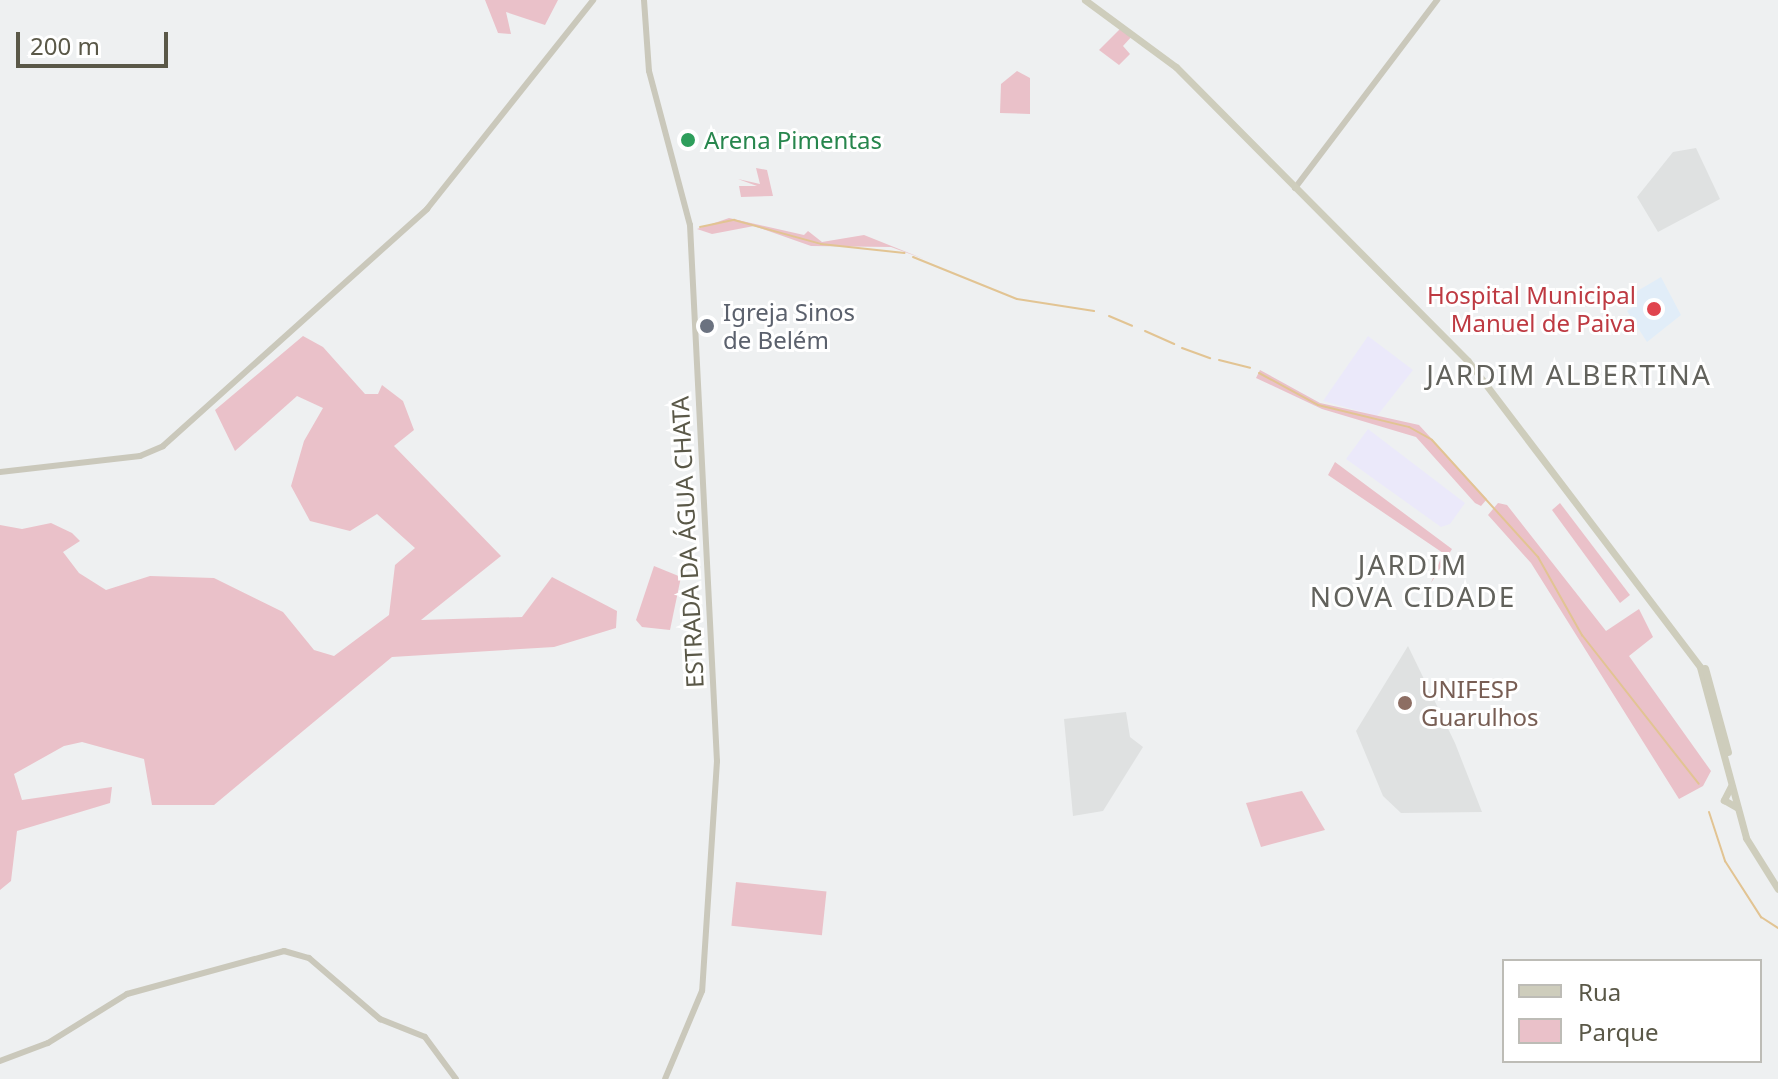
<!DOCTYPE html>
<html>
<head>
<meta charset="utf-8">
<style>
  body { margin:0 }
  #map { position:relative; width:1778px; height:1079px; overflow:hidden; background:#eef0f1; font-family:"Noto Sans",sans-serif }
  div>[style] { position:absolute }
  .commercial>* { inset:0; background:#ebe9fa }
  .education>* { inset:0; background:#dfe1e1 }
  .medical>* { inset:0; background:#e1edf8 }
  .green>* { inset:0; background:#eac1c9; transform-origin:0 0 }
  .stream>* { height:2px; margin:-1px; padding:0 1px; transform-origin:1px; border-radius:1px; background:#e2c493 }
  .tertiary>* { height:6px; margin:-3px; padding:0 3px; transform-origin:3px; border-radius:3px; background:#cac8bb }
  .secondary>* { height:7px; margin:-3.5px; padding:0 3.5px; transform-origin:3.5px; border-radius:3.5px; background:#cecdbc }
  .dots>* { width:22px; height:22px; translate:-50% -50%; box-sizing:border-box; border:4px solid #fff; border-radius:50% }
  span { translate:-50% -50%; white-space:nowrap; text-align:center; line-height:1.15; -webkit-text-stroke:6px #fff; paint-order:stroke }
  .leisure-label { font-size:24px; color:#27864d }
  .left { translate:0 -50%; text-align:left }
  .health-label { font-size:24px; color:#be3a42 }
  .right { translate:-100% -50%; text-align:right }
  .worship-label { font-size:24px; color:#5b616d }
  .street-label { font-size:24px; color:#5a5848 }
  .education-label { font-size:24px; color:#785e54 }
  .quarter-label { font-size:28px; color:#62625c; letter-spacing:2px }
  .legend { position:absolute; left:1502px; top:959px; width:260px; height:104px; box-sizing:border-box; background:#fff; border:2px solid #bdbcb6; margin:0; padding:10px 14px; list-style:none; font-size:24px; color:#5a5848 }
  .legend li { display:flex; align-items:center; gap:16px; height:40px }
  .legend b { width:40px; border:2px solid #bdbcb6 }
  .scale { position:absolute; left:16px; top:32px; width:152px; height:36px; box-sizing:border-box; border:4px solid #5a5848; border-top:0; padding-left:10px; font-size:24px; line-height:28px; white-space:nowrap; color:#5a5848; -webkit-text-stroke:6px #fff; paint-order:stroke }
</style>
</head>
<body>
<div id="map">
  <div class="commercial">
    <i style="clip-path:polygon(1368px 336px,1413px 370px,1377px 416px,1323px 401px)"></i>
    <i style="clip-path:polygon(1368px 429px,1465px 503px,1450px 524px,1441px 527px,1346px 459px)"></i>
  </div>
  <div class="education">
    <i style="clip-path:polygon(1696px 148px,1720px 199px,1658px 232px,1637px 197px,1673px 152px)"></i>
    <i style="clip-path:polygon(1408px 646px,1455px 743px,1482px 812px,1401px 813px,1383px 796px,1356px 731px)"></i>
    <i style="clip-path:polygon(1126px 712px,1130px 737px,1143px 747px,1103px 811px,1073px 816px,1064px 719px)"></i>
  </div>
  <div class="medical">
    <i style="clip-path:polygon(1661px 277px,1681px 315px,1647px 342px,1627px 311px,1633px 307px,1629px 300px,1622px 300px)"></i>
  </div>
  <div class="green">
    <i style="clip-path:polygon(485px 0,558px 0,545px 25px,506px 12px,511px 34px,498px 33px)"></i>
    <i style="clip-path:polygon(1121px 28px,1133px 35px,1123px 46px,1130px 54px,1119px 65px,1099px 50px)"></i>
    <i style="clip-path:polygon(1017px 71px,1030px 78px,1030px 114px,1000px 113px,1001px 84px)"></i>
    <i style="clip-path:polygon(756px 168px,767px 170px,773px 196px,741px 197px,739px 186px,757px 186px,738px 179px,760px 184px)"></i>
    <i style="clip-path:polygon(729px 218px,804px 235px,808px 231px,822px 242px,864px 235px,924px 259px,891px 247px,811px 246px,754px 226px,712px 234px,697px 229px)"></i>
    <i style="clip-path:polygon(303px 336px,323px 347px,365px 394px,378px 394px,382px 385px,403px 401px,414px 430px,394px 446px,501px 556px,421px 620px,522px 617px,552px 577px,617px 611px,616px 628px,554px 647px,392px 657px,214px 805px,152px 805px,144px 759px,82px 742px,64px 746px,14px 774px,22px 800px,112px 787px,110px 803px,17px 831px,11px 881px,0 890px,0 525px,22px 529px,51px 523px,72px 533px,80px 541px,63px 552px,79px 573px,106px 590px,150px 576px,214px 578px,283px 612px,314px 650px,334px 656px,389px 615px,395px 565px,415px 548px,377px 514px,350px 531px,310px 521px,291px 486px,304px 441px,323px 408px,297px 396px,235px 451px,215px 410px)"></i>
    <i style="clip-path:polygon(1260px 370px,1320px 403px,1419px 425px,1487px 499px,1481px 506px,1475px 503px,1416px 437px,1322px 409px,1256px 378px)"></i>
    <i style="clip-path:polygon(1335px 462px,1452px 549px,1431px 583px,1443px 553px,1328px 475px)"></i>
    <i style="clip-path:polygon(1498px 503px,1507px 505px,1606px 631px,1639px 609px,1653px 637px,1629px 656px,1711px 771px,1703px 786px,1679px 799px,1531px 563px,1488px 515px)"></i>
    <i style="clip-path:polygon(1560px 503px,1630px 595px,1620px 603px,1552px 510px)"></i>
    <i style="clip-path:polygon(654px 566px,681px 577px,670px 630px,642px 627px,636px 620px)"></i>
    <i style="clip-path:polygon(1302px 791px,1325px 830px,1261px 847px,1246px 803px)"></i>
    <i style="left:736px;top:882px;width:91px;height:44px;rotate:6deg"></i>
  </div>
  <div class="stream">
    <i style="left:700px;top:227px;width:35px;rotate:-12deg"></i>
    <i style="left:734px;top:220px;width:90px;rotate:15.4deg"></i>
    <i style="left:821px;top:244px;width:84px;rotate:6.1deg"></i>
    <i style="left:913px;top:257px;width:112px;rotate:22deg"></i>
    <i style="left:1017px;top:299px;width:78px;rotate:8.9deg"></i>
    <i style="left:1109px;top:316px;width:25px;rotate:23deg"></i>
    <i style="left:1145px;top:331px;width:32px;rotate:24deg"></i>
    <i style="left:1182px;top:348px;width:30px;rotate:20deg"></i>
    <i style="left:1219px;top:360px;width:32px;rotate:14deg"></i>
    <i style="left:1259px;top:373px;width:67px;rotate:28.5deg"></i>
    <i style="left:1318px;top:405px;width:94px;rotate:13.6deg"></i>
    <i style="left:1409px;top:427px;width:26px;rotate:29deg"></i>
    <i style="left:1432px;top:440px;width:158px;rotate:47.8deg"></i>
    <i style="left:1538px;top:557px;width:90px;rotate:60.6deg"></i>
    <i style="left:1582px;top:635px;width:189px;rotate:51.9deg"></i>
    <i style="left:1709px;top:812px;width:52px;rotate:71.9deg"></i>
    <i style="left:1725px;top:861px;width:67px;rotate:57.3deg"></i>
    <i style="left:1761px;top:917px;width:20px;rotate:33deg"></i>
  </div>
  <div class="tertiary">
    <i style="left:644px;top:0;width:71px;rotate:86deg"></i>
    <i style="left:649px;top:71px;width:159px;rotate:75.1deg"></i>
    <i style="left:690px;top:225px;width:537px;rotate:87.12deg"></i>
    <i style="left:717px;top:761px;width:230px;rotate:93.7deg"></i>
    <i style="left:702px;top:991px;width:95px;rotate:112.8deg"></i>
    <i style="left:1295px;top:188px;width:236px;rotate:-52.9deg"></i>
    <i style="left:0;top:472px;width:141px;rotate:-6.5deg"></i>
    <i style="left:140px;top:456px;width:25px;rotate:-23deg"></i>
    <i style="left:163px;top:446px;width:355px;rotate:-41.9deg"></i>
    <i style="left:427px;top:209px;width:267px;rotate:-51.5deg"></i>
    <i style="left:0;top:1061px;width:51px;rotate:-20.6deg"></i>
    <i style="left:48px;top:1043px;width:93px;rotate:-31.8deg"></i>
    <i style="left:127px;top:994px;width:163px;rotate:-15.3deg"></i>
    <i style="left:284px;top:951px;width:26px;rotate:16deg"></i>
    <i style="left:309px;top:958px;width:94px;rotate:40.7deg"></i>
    <i style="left:380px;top:1019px;width:48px;rotate:21.8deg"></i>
    <i style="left:425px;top:1037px;width:52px;rotate:53.6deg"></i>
  </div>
  <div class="secondary">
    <i style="left:1085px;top:0;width:113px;rotate:36.4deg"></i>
    <i style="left:1176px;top:67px;width:414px;rotate:45.2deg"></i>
    <i style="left:1468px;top:361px;width:384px;rotate:52.8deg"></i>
    <i style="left:1700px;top:667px;width:177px;rotate:74.9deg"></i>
    <i style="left:1746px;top:838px;width:60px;rotate:57.9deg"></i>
    <i style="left:1705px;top:668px;width:87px;rotate:74.7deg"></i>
    <i style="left:1731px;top:786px;width:16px;rotate:117deg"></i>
    <i style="left:1724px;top:800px;width:14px;rotate:30deg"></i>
  </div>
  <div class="dots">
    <i style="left:688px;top:140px;background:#2e9e5b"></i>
    <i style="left:1654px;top:309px;background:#e0444e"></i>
    <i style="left:707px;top:326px;background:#6b7280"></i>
    <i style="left:1405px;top:703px;background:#8d6e63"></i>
  </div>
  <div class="leisure-label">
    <span class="left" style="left:704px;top:140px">Arena Pimentas</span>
  </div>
  <div class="health-label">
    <span class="right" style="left:1636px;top:309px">Hospital Municipal<br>Manuel de Paiva</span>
  </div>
  <div class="worship-label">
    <span class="left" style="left:723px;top:326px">Igreja Sinos<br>de Belém</span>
  </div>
  <div class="street-label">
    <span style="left:687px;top:542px;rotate:-93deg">ESTRADA DA ÁGUA CHATA</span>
  </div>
  <div class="education-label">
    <span class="left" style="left:1421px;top:703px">UNIFESP<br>Guarulhos</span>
  </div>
  <div class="quarter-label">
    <span style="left:1569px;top:374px">JARDIM ALBERTINA</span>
    <span style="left:1413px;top:580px">JARDIM<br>NOVA CIDADE</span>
  </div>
  <ul class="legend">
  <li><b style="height:10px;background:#cecdbc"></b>Rua</li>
  <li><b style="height:22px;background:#eac1c9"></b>Parque</li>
  </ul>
  <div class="scale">200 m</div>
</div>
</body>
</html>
